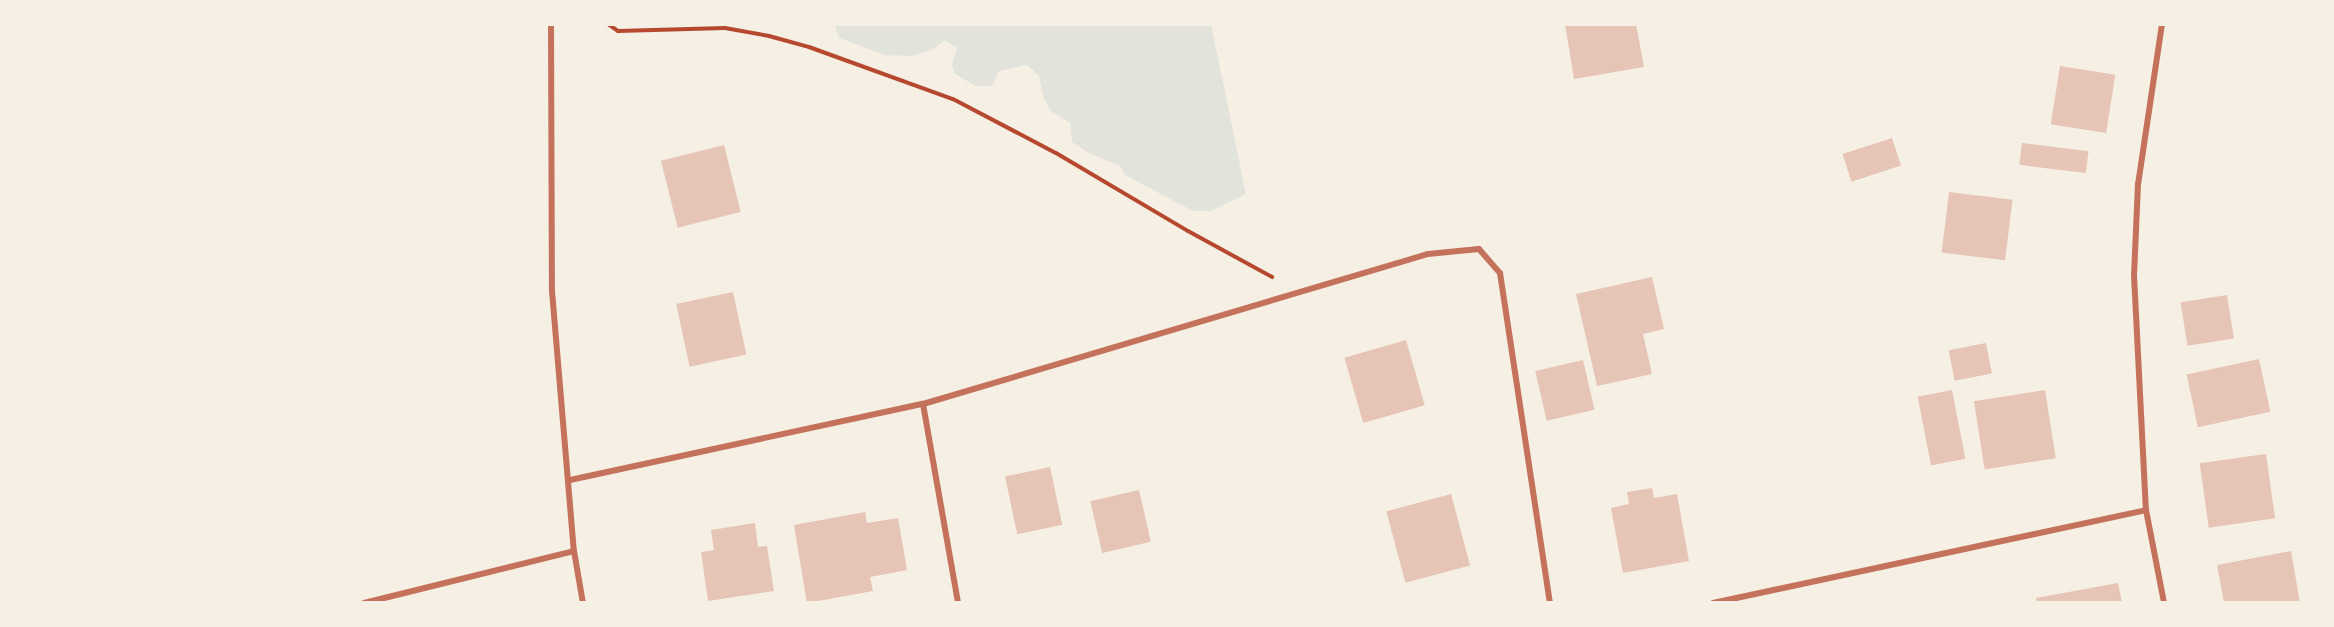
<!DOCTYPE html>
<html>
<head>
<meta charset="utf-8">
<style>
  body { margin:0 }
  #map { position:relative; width:2334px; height:627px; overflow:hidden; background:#f6efe4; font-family:"Roboto Condensed",sans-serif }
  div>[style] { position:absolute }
  .green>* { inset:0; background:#e2e4dc }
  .building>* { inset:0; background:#e6c5b7; transform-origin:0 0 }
  .path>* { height:4px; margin:-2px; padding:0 2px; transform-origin:2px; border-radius:2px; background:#b5482f }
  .minor>* { height:6px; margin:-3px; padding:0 3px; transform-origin:3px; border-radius:3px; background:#c5725c }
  span { translate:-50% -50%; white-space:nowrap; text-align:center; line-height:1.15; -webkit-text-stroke:6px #f6efe4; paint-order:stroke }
  .frame { position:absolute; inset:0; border:26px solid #f6efe4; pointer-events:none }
</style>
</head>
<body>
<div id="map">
  <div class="green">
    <i style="clip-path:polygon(834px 24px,1211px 24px,1246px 194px,1211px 211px,1193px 211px,1125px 175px,1120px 166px,1087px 152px,1072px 142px,1070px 123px,1051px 111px,1043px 96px,1039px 76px,1027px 65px,999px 71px,992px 86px,975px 86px,954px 73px,952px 64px,957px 48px,945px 40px,932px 50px,911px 56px,885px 55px,839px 38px)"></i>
  </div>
  <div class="building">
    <i style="clip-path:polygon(1565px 24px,1636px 24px,1644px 67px,1574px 79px)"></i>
    <i style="left:2060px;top:66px;width:56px;height:59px;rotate:9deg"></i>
    <i style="left:1892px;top:138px;width:29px;height:52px;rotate:72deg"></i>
    <i style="left:2022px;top:143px;width:67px;height:22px;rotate:7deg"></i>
    <i style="left:724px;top:145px;width:69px;height:65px;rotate:76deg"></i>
    <i style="left:1949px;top:192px;width:64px;height:61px;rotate:7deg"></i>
    <i style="clip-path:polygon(1652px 277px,1664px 329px,1643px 334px,1652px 374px,1597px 386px,1576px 294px)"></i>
    <i style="left:733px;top:292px;width:64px;height:58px;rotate:78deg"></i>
    <i style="left:2227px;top:295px;width:44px;height:47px;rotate:81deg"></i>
    <i style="left:1406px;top:340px;width:68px;height:64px;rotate:74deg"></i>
    <i style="left:1986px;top:343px;width:31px;height:38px;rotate:79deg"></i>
    <i style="left:2259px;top:359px;width:54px;height:74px;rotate:78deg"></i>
    <i style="left:1583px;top:360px;width:51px;height:49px;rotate:77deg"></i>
    <i style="left:1952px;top:390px;width:70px;height:35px;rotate:79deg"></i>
    <i style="left:2045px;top:390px;width:69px;height:72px;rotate:81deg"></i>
    <i style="left:2266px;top:454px;width:65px;height:67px;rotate:82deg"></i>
    <i style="left:1050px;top:467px;width:59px;height:46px;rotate:78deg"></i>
    <i style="clip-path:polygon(1652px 488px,1654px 498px,1677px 494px,1689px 561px,1623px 573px,1611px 508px,1629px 504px,1627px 492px)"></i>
    <i style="left:1139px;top:490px;width:53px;height:50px;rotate:77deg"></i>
    <i style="left:1451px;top:494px;width:74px;height:67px;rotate:75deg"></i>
    <i style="clip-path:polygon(865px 512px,867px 523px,898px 518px,907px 570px,870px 577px,873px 591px,807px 603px,794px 525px)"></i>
    <i style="clip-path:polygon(755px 523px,758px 547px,767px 546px,774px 591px,708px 601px,701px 552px,714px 550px,711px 530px)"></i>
    <i style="clip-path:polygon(2291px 551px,2300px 603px,2224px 603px,2217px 565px)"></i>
    <i style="clip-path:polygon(2118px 583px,2122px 603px,2037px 603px,2036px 598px)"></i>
  </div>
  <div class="path">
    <i style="left:608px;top:24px;width:12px;rotate:35deg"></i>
    <i style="left:618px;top:31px;width:107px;rotate:-1.6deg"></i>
    <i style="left:725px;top:28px;width:45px;rotate:10.3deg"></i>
    <i style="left:769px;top:36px;width:41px;rotate:15.4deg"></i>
    <i style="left:809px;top:47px;width:153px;rotate:19.9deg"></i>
    <i style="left:953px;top:99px;width:116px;rotate:27.7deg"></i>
    <i style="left:1056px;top:153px;width:153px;rotate:30.6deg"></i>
    <i style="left:1188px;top:231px;width:96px;rotate:28.7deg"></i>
  </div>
  <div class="minor">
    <i style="left:551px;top:24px;width:267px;rotate:89.8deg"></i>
    <i style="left:552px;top:291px;width:261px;rotate:85.2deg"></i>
    <i style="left:574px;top:551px;width:53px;rotate:80.2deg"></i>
    <i style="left:2162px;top:24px;width:162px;rotate:98.5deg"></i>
    <i style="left:2138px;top:184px;width:91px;rotate:92.5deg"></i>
    <i style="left:2134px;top:275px;width:235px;rotate:87.1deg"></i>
    <i style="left:2146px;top:510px;width:95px;rotate:79deg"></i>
    <i style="left:923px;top:404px;width:202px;rotate:80deg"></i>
    <i style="left:570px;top:480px;width:361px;rotate:-12.2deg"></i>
    <i style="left:923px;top:404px;width:527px;rotate:-16.54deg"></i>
    <i style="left:1428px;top:254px;width:51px;rotate:-5.6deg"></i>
    <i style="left:1479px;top:249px;width:32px;rotate:49deg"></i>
    <i style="left:1500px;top:273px;width:334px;rotate:81.4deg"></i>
    <i style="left:364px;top:603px;width:216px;rotate:-13.9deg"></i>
    <i style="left:1713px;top:603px;width:443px;rotate:-12.1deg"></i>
  </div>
  <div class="frame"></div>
</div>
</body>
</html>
